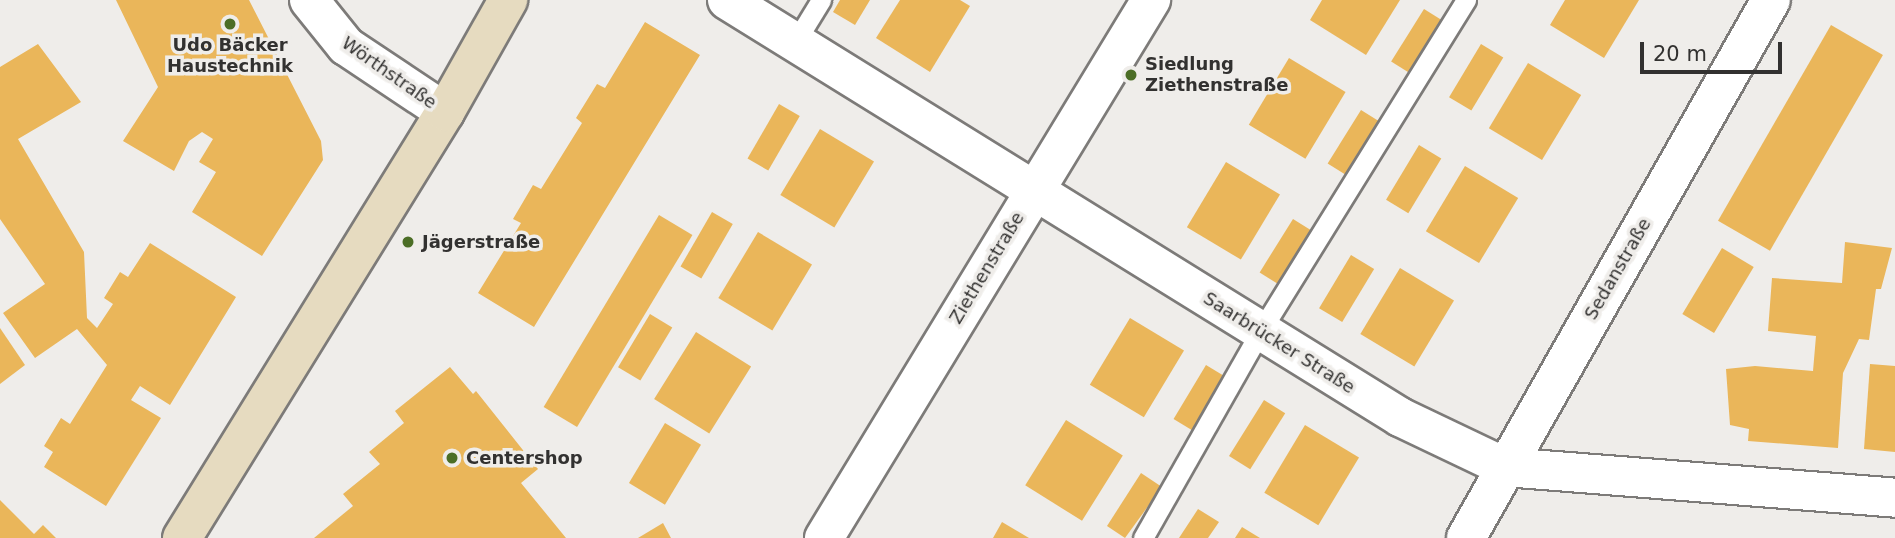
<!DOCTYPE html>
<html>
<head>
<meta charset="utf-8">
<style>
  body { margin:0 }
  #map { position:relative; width:1895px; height:538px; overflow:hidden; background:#efedea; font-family:"DejaVu Sans",sans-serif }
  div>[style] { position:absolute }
  .building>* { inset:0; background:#eab65a; transform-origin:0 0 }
  .roads { filter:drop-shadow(2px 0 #7d7b79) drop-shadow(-2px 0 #7d7b79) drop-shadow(0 2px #7d7b79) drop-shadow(0 -2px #7d7b79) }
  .lane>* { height:19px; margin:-9.5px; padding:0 9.5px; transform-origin:9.5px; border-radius:9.5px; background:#fff }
  .street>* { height:38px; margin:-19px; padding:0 19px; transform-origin:19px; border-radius:19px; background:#fff }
  .secondary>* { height:38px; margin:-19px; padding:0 19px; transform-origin:19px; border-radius:19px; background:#e6dbc0 }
  .dots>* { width:19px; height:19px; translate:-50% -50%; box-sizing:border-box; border:4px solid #efedea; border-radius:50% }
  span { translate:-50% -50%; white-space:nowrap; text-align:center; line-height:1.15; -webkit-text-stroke:7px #efedea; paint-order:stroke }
  .poi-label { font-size:18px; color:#323130; font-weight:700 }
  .left { translate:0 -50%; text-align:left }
  .street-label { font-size:18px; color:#323130 }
  .scale { position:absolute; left:1640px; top:42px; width:142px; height:32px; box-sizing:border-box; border:4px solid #323130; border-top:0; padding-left:9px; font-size:21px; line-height:24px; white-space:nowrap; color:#323130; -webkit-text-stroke:5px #efedea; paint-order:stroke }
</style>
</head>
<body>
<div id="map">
  <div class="building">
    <i style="clip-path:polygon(116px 0,249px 0,321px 141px,323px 160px,262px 256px,192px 212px,216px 172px,199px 162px,213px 139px,202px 132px,189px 141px,174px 171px,123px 141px,158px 87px)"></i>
    <i style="clip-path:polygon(840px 0,870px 0,855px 25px,833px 12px)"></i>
    <i style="clip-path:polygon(900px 0,960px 0,970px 6px,930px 72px,876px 38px)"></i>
    <i style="clip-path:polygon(1322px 0,1400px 0,1366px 55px,1310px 20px)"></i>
    <i style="clip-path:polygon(1565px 0,1639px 0,1604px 58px,1550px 25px)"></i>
    <i style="left:1424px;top:9px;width:25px;height:62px;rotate:32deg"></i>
    <i style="clip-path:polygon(645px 22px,700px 55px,534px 327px,478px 293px,521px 223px,513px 219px,533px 185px,541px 189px,582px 123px,576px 118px,597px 84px,605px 88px)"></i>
    <i style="left:1831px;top:25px;width:60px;height:226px;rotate:30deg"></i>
    <i style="clip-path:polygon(38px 44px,81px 102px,18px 139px,84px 252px,87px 318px,97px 328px,113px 304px,104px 298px,120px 272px,128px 277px,150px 243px,236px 297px,170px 405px,140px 386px,131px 400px,161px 418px,106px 506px,44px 467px,53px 452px,44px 446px,61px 418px,70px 424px,107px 365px,77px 329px,35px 358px,3px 313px,45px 284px,0 219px,0 67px)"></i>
    <i style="left:1481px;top:44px;width:26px;height:62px;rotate:31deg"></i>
    <i style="left:1289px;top:58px;width:66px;height:78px;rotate:31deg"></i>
    <i style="left:1528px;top:63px;width:62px;height:76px;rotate:31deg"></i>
    <i style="left:779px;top:104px;width:24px;height:63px;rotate:30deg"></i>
    <i style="left:1361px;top:110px;width:26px;height:63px;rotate:32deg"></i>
    <i style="left:820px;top:129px;width:63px;height:77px;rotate:31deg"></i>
    <i style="left:1419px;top:145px;width:26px;height:64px;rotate:31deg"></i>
    <i style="left:1226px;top:162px;width:63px;height:76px;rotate:31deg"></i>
    <i style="left:1465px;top:166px;width:62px;height:76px;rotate:31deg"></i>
    <i style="left:712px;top:212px;width:24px;height:63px;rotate:30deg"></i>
    <i style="left:659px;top:215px;width:39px;height:224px;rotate:31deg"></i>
    <i style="left:1293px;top:219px;width:26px;height:63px;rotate:32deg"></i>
    <i style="left:758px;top:232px;width:63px;height:77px;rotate:31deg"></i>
    <i style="clip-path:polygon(1845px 242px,1892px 248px,1881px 289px,1876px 289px,1869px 340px,1859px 339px,1843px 373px,1838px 448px,1748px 441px,1749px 429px,1730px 425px,1726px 369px,1755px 366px,1813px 371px,1816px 336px,1768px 331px,1772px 278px,1842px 283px)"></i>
    <i style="left:1722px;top:248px;width:37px;height:77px;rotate:31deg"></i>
    <i style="left:1351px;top:255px;width:27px;height:62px;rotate:31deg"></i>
    <i style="left:1400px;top:268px;width:63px;height:77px;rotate:31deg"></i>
    <i style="left:650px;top:314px;width:26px;height:62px;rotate:31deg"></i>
    <i style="left:1130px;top:318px;width:63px;height:78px;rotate:31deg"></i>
    <i style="clip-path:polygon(0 328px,25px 365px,0 384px)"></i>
    <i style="left:696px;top:332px;width:65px;height:79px;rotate:32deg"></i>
    <i style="clip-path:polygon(1870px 364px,1895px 366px,1895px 452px,1864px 449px)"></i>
    <i style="left:1206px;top:365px;width:26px;height:63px;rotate:31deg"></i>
    <i style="clip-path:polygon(450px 367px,473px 394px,476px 391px,538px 469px,521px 483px,566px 538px,314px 538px,353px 506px,343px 494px,380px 464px,369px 452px,404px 423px,395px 411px)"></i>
    <i style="left:1264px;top:400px;width:25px;height:66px;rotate:32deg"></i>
    <i style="left:1066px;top:420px;width:67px;height:77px;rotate:32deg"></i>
    <i style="left:665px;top:423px;width:42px;height:70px;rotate:31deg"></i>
    <i style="left:1305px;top:425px;width:63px;height:79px;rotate:31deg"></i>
    <i style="clip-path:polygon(1141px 473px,1162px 487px,1125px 538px,1107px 526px)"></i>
    <i style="clip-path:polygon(0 500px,34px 534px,43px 525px,56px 538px,0 538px)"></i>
    <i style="clip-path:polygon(1198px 509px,1219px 522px,1208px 538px,1179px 538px)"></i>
    <i style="clip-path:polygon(1002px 522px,1029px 538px,993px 538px)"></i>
    <i style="clip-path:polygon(663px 523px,671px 538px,638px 538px)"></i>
    <i style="clip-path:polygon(1242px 527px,1260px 538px,1235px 538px)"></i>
  </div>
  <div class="roads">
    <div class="lane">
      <i style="left:794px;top:44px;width:52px;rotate:-58.5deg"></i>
      <i style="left:1143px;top:538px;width:237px;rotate:-60.4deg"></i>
      <i style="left:1260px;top:332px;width:391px;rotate:-58.2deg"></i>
    </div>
    <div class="street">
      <i style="left:309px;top:0;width:59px;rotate:51.2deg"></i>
      <i style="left:346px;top:46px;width:119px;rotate:33.7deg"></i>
      <i style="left:727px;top:0;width:792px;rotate:31.78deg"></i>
      <i style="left:1400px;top:417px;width:116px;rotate:25.5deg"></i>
      <i style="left:1505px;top:467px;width:391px;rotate:4.5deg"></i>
      <i style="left:824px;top:538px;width:630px;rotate:-58.71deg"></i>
      <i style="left:1466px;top:538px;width:618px;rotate:-60.45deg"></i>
    </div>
    <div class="secondary">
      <i style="left:182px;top:538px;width:501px;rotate:-58.31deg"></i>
      <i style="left:445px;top:112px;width:129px;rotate:-60.6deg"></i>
    </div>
  </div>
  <div class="dots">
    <i style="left:230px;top:24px;background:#4c6e26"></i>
    <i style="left:1131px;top:75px;background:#4c6e26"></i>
    <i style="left:408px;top:242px;background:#4c6e26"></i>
    <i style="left:452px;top:458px;background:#4c6e26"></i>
  </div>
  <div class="poi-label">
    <span style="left:230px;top:56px">Udo Bäcker<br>Haustechnik</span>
    <span class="left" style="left:1145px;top:75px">Siedlung<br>Ziethenstraße</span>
    <span class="left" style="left:422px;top:242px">Jägerstraße</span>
    <span class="left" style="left:466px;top:458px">Centershop</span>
  </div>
  <div class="street-label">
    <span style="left:389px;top:73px;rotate:35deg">Wörthstraße</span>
    <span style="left:987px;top:268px;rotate:-59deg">Ziethenstraße</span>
    <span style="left:1618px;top:269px;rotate:-60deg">Sedanstraße</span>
    <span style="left:1279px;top:343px;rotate:32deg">Saarbrücker Straße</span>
  </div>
  <div class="scale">20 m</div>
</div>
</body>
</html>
